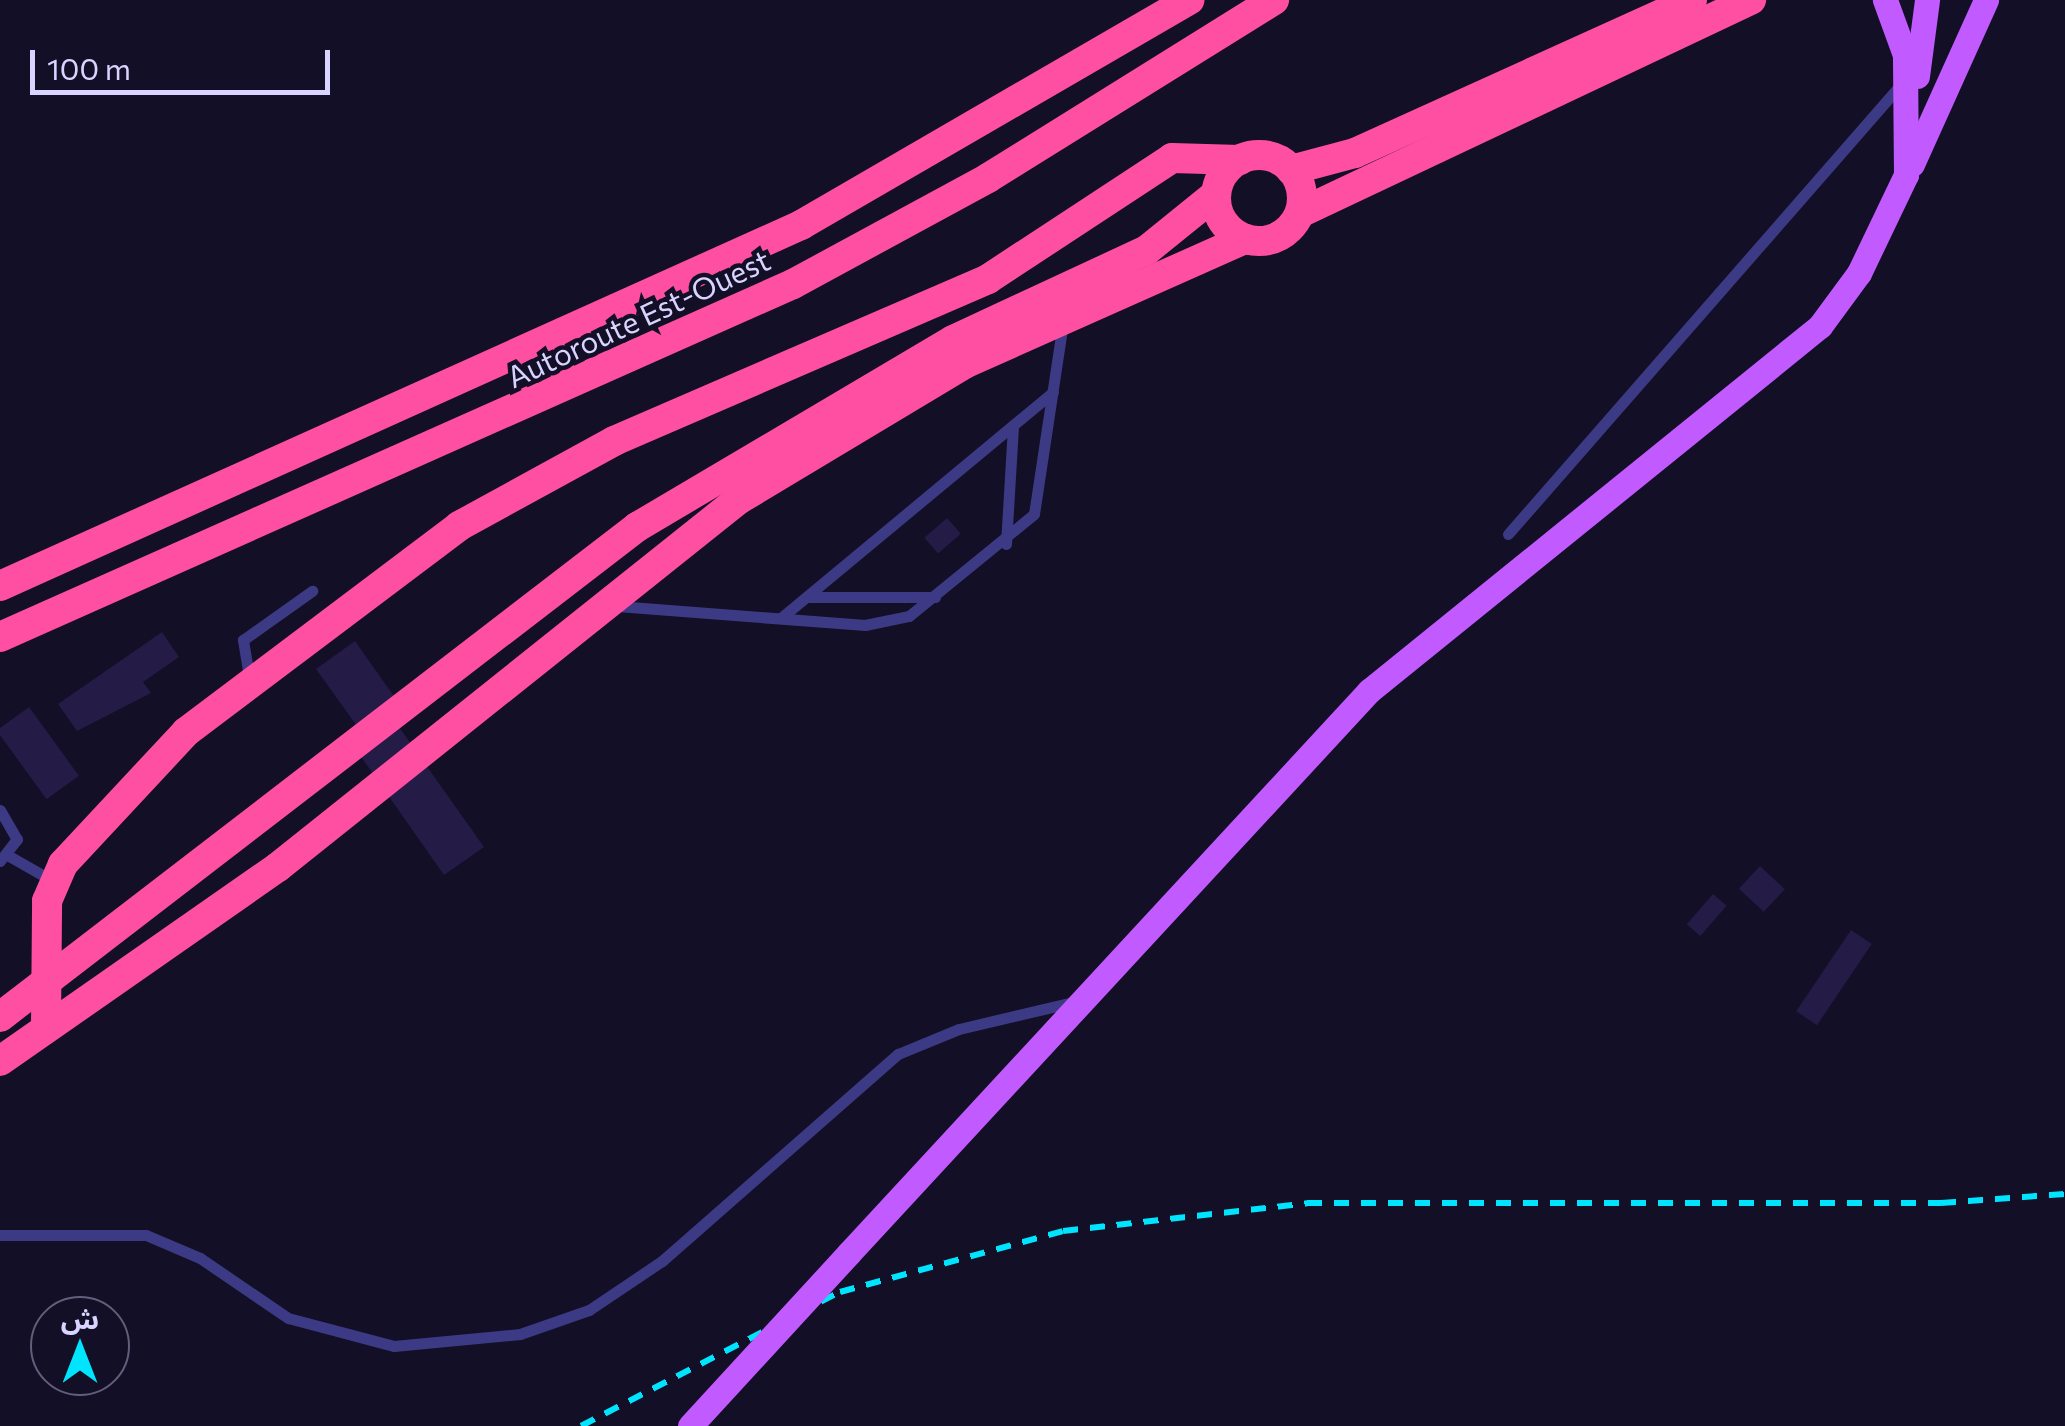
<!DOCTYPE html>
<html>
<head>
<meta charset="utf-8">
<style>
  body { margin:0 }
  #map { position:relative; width:2065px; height:1426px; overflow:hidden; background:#130f26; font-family:Commissioner,"Noto Sans Arabic",sans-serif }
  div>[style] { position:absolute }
  .building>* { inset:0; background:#241b47; transform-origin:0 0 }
  .lane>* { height:11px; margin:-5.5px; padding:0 5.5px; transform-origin:5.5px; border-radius:5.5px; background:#3d3a85 }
  .primary>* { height:25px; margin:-12.5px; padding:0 12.5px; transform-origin:12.5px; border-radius:12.5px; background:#c25bff }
  .highway>* { height:30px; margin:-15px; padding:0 15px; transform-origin:15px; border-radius:15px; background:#ff4fa3 }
  .highway>.ring { margin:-15px; padding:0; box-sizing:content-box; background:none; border:30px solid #ff4fa3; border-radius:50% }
  .rail>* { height:6px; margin-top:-3px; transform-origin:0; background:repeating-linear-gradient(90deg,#00e5ff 0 15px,transparent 0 27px) }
  .primary-bridge>* { height:25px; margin:-12.5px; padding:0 12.5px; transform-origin:12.5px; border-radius:12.5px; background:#c25bff }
  span { translate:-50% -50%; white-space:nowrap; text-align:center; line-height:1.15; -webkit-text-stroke:9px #130f26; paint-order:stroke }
  .street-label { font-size:30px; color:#d9d4ff }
  .north { position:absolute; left:30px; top:1296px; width:100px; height:100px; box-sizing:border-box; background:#130f26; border:2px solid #625e7d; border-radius:50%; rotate:0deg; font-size:28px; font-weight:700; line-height:40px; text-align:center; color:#d9d4ff }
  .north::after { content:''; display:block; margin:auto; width:35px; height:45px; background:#00e5ff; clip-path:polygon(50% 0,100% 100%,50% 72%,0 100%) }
  .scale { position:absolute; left:30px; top:50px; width:300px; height:45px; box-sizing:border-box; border:5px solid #d9d4ff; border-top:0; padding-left:12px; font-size:30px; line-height:35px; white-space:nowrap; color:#d9d4ff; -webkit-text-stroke:8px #130f26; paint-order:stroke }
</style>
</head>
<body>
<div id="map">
  <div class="building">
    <i style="left:947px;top:518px;width:21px;height:30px;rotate:49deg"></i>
    <i style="clip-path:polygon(162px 632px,179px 657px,143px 682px,151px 693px,77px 731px,58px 704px)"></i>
    <i style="clip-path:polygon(355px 641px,405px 712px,394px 720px,484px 847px,444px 875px,355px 748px,367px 740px,316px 669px)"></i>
    <i style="left:29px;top:707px;width:85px;height:40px;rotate:54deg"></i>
    <i style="left:1760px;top:866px;width:34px;height:31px;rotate:43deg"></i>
    <i style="left:1713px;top:894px;width:18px;height:40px;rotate:41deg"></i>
    <i style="left:1851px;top:930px;width:25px;height:98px;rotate:34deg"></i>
  </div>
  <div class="lane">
    <i style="left:1508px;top:534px;width:600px;rotate:-48.85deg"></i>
    <i style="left:1006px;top:544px;width:119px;rotate:-86.6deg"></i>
    <i style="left:810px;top:597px;width:125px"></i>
    <i style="left:617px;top:606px;width:249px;rotate:4.4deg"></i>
    <i style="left:865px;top:625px;width:45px;rotate:-11.6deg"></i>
    <i style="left:909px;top:616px;width:161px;rotate:-39.2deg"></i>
    <i style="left:1034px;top:514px;width:194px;rotate:-81.4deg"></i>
    <i style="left:782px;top:617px;width:352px;rotate:-39.7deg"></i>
    <i style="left:250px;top:682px;width:43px;rotate:-99.5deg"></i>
    <i style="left:243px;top:640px;width:85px;rotate:-35.4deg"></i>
    <i style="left:0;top:810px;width:34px;rotate:60deg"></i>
    <i style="left:17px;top:839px;width:28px;rotate:128deg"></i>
    <i style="left:9px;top:856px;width:51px;rotate:29.6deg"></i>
    <i style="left:0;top:1235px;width:146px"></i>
    <i style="left:146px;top:1235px;width:59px;rotate:23.1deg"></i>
    <i style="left:200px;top:1258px;width:107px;rotate:34.3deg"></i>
    <i style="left:288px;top:1318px;width:110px;rotate:14.8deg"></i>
    <i style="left:394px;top:1346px;width:127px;rotate:-5.4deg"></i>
    <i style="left:520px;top:1334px;width:73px;rotate:-19.2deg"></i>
    <i style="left:589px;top:1310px;width:88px;rotate:-33.9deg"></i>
    <i style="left:662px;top:1261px;width:314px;rotate:-41.3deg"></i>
    <i style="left:898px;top:1054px;width:66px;rotate:-22.3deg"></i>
    <i style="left:959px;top:1029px;width:117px;rotate:-13.3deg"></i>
  </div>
  <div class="primary">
    <i style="left:1917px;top:76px;width:77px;rotate:-82.5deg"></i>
    <i style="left:1912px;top:164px;width:180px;rotate:-65.7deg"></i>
    <i style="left:849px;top:1253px;width:766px;rotate:-47.22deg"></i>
    <i style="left:1369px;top:691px;width:580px;rotate:-38.98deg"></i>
    <i style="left:1820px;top:326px;width:66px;rotate:-53.7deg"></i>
    <i style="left:1859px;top:273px;width:109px;rotate:-64.4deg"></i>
    <i style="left:1906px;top:175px;width:120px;rotate:-90.5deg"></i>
    <i style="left:1905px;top:55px;width:59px;rotate:-110deg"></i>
  </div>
  <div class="highway">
    <i class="ring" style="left:1216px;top:155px;width:56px;height:56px"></i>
    <i style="left:1291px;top:170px;width:66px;rotate:-14.9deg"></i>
    <i style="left:1355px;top:153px;width:370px;rotate:-24.4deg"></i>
    <i style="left:1300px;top:213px;width:499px;rotate:-25.3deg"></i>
    <i style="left:0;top:586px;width:879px;rotate:-24.26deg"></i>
    <i style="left:801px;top:225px;width:449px;rotate:-30.1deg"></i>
    <i style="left:0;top:637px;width:868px;rotate:-24deg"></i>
    <i style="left:793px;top:284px;width:222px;rotate:-28.5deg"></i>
    <i style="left:988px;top:178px;width:337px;rotate:-31.9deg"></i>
    <i style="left:0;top:1017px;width:804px;rotate:-37.57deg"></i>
    <i style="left:637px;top:527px;width:367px;rotate:-30.6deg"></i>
    <i style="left:953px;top:340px;width:214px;rotate:-24.9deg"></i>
    <i style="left:1147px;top:250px;width:87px;rotate:-39deg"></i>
    <i style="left:46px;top:1026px;width:125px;rotate:-89.5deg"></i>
    <i style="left:47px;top:901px;width:40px;rotate:-66.6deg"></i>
    <i style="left:63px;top:864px;width:180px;rotate:-47deg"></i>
    <i style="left:186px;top:732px;width:342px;rotate:-37deg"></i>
    <i style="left:459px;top:526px;width:177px;rotate:-28.7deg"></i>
    <i style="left:614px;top:441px;width:408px;rotate:-23.4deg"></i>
    <i style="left:988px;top:279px;width:220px;rotate:-33.3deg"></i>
    <i style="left:1172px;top:158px;width:68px;rotate:1.7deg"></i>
    <i style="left:0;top:1061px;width:339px;rotate:-34.9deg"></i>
    <i style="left:278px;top:867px;width:588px;rotate:-38.58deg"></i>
    <i style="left:738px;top:500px;width:264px;rotate:-31deg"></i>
    <i style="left:964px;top:364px;width:308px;rotate:-24deg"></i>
  </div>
  <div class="rail">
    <i style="left:581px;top:1426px;width:292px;rotate:-27.4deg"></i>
    <i style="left:840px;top:1292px;width:231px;rotate:-15.3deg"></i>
    <i style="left:1063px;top:1231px;width:246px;rotate:-6.5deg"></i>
    <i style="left:1307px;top:1203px;width:634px"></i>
    <i style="left:1941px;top:1203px;width:124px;rotate:-4.2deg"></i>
  </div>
  <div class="primary-bridge">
    <i style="left:690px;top:1426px;width:235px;rotate:-47.4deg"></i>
  </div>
  <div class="street-label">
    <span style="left:638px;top:318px;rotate:-25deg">Autoroute Est-Ouest</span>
  </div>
  <div class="north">ش</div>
  <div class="scale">100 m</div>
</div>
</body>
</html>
